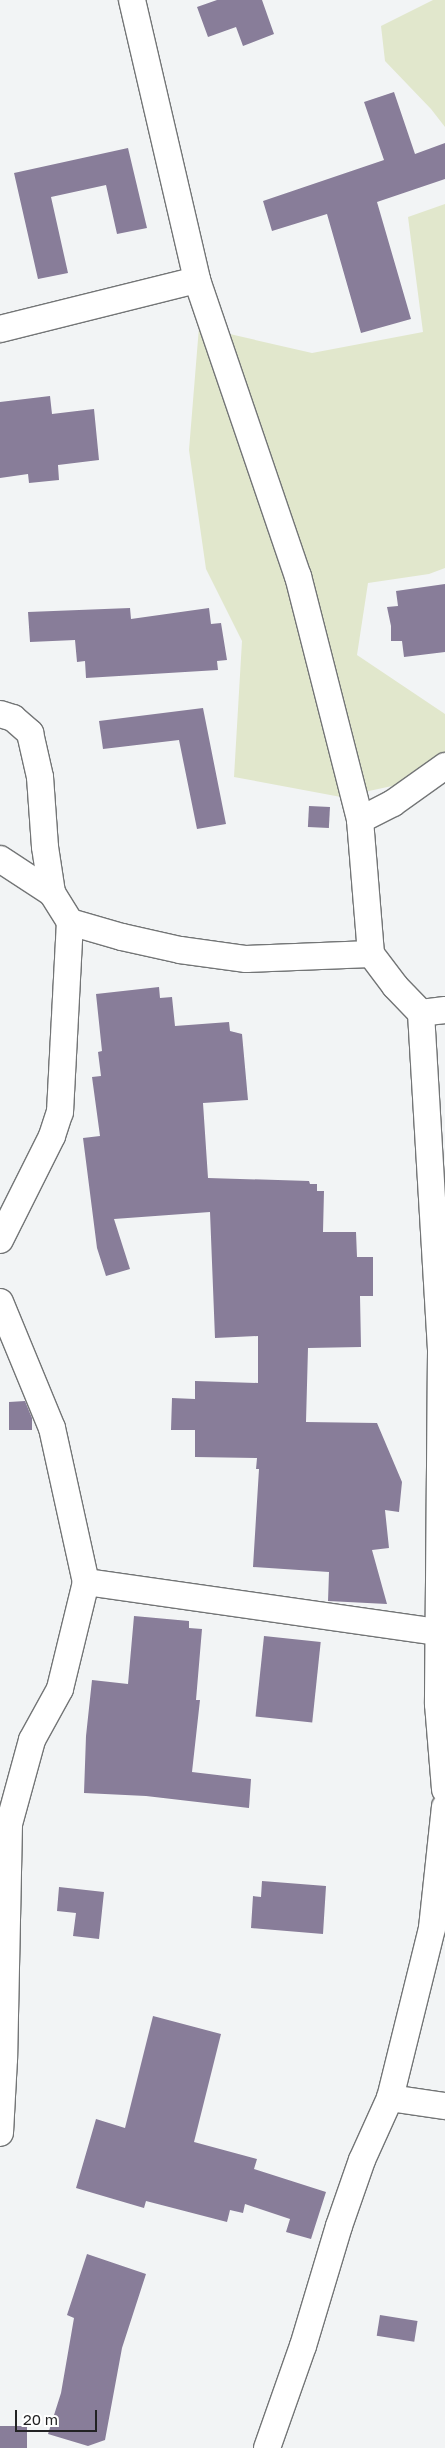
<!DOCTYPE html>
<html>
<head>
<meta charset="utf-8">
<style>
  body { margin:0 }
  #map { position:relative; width:445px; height:2448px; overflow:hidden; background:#f2f4f5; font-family:"Golos Text",sans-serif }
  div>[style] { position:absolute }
  .green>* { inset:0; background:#e1e7cc }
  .building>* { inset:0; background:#887d99; transform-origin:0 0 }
  .roads { filter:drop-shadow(1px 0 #737576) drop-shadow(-1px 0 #737576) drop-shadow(0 1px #737576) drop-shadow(0 -1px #737576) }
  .minor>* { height:26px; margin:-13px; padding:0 13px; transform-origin:13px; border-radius:13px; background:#fff }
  span { translate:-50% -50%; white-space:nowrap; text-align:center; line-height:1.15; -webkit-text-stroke:4px #fff; paint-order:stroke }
  .scale { position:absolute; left:15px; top:2410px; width:82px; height:22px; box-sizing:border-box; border:2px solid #222223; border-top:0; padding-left:6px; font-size:15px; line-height:18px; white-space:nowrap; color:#222223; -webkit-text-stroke:4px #fff; paint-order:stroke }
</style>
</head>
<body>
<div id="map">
  <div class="green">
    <i style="clip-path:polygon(433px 0,445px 0,445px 127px,431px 109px,385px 61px,381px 26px)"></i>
    <i style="clip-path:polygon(445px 204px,445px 568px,429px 574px,368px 583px,357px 655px,445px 714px,445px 757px,406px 783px,341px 797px,234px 777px,242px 641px,206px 569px,189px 450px,199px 327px,312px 353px,423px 332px,408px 217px)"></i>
  </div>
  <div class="building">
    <i style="clip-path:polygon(217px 0,262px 0,274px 34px,243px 46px,236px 27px,208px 37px,197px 7px)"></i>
    <i style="clip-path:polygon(394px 92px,415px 154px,445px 143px,445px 179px,377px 202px,411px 319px,361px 333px,327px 214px,272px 231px,263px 201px,384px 160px,364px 102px)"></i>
    <i style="clip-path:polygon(128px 148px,147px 228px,117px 234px,106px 185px,51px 197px,68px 273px,38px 279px,14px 173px)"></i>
    <i style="clip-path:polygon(50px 396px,52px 414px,94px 409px,99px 460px,58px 465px,59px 480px,29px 483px,28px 474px,0 478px,0 402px)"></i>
    <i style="clip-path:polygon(445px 584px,445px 652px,404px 657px,402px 641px,391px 641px,391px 626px,387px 607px,398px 606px,396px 591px)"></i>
    <i style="clip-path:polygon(130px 608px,131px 619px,209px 608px,211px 624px,221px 623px,227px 660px,217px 661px,218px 670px,86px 678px,85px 661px,77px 662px,75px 640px,30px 642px,28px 612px)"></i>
    <i style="clip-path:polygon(203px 708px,226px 824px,197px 829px,179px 740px,103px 749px,99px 721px)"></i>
    <i style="left:309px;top:806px;width:21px;height:21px;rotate:3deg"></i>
    <i style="clip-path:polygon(159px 987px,160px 998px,172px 997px,175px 1026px,229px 1022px,230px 1031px,242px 1034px,248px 1100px,203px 1103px,208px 1178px,309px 1181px,310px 1184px,317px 1184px,317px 1191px,324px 1191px,323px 1232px,356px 1232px,357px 1257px,373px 1257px,373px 1296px,360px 1296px,361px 1347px,308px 1348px,306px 1422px,377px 1423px,402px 1482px,399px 1512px,385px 1510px,389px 1548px,372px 1550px,387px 1604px,328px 1601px,329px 1572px,253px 1567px,259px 1469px,256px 1469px,257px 1458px,195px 1457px,195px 1430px,171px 1430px,172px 1398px,195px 1399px,195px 1381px,258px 1383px,258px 1336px,215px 1338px,210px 1212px,114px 1219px,130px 1269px,106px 1276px,97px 1248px,83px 1138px,100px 1136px,92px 1077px,101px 1076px,98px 1052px,102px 1051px,96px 994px)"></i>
    <i style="clip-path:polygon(25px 1401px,32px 1418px,32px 1430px,9px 1430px,9px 1402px)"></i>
    <i style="clip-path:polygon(134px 1616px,189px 1621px,189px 1628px,202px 1629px,196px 1700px,200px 1700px,192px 1772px,251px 1779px,249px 1808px,146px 1796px,84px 1793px,86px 1736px,92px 1680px,128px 1684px)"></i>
    <i style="left:264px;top:1636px;width:57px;height:81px;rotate:6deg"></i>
    <i style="clip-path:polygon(262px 1881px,326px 1886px,323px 1934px,251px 1928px,253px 1896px,261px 1897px)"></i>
    <i style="clip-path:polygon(59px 1887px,104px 1892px,99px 1939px,73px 1936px,76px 1913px,57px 1911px)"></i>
    <i style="clip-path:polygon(153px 2016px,221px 2034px,194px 2142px,257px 2159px,254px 2169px,326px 2192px,311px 2239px,286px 2232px,290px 2219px,245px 2204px,243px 2213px,230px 2210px,227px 2222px,146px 2201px,144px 2208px,76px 2188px,96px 2119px,125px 2128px)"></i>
    <i style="clip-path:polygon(87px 2254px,146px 2274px,122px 2348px,105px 2440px,88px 2446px,48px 2434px,61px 2393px,74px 2318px,67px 2315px)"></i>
    <i style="left:380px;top:2315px;width:38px;height:21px;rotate:9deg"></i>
    <i style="left:0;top:2426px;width:27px;height:22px"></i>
  </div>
  <div class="roads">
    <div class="minor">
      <i style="left:132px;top:0;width:287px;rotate:76.9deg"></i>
      <i style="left:197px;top:280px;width:313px;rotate:71.2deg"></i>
      <i style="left:298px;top:576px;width:252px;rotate:75.7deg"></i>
      <i style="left:360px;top:820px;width:134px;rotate:85.3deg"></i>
      <i style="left:371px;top:954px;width:40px;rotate:53deg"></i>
      <i style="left:395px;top:986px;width:37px;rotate:46deg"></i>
      <i style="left:0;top:329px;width:203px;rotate:-14deg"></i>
      <i style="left:0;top:714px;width:14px;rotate:17deg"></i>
      <i style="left:13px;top:718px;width:23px;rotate:41deg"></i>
      <i style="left:30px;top:733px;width:45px;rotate:77.2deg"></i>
      <i style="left:40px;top:777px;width:70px;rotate:85.9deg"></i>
      <i style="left:45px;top:847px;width:47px;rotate:81.3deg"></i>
      <i style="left:52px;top:893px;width:34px;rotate:58deg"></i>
      <i style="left:70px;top:922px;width:54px;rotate:16.1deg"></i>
      <i style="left:122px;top:937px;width:59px;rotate:12.6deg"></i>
      <i style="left:180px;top:950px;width:67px;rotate:7.8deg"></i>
      <i style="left:246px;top:959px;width:125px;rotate:-2.3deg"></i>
      <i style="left:360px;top:820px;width:37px;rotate:-27deg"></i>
      <i style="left:393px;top:803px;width:64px;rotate:-35.4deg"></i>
      <i style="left:0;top:859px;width:62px;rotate:33.2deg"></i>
      <i style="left:445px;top:1010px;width:24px;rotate:173deg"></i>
      <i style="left:421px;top:1013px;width:340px;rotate:86.6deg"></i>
      <i style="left:441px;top:1352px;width:352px;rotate:90.5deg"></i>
      <i style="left:438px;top:1704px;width:86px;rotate:85.3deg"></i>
      <i style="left:0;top:1240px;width:116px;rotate:-63.4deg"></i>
      <i style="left:52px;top:1136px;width:25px;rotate:-72deg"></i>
      <i style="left:60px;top:1112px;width:190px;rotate:-87deg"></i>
      <i style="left:0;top:1302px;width:136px;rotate:67.6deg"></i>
      <i style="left:52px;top:1428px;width:158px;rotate:77.6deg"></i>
      <i style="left:86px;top:1582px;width:110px;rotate:103.7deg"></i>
      <i style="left:60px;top:1689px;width:58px;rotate:118.8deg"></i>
      <i style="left:32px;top:1740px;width:87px;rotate:105.3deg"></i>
      <i style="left:9px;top:1824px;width:235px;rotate:91.2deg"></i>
      <i style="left:4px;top:2059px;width:74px;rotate:93.1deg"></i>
      <i style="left:86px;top:1582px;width:356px;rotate:8.1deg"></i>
      <i style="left:390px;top:2098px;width:56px;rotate:8.3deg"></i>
      <i style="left:267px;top:2448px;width:108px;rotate:-70.6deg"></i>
      <i style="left:303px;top:2346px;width:125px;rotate:-73.3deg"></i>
      <i style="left:339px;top:2226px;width:70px;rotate:-70.8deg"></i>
      <i style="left:362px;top:2160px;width:68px;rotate:-65.7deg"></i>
      <i style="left:390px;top:2098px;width:175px;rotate:-76.1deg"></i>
      <i style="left:432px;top:1928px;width:122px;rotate:-83.9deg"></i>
    </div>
  </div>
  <div class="scale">20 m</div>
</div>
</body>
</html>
